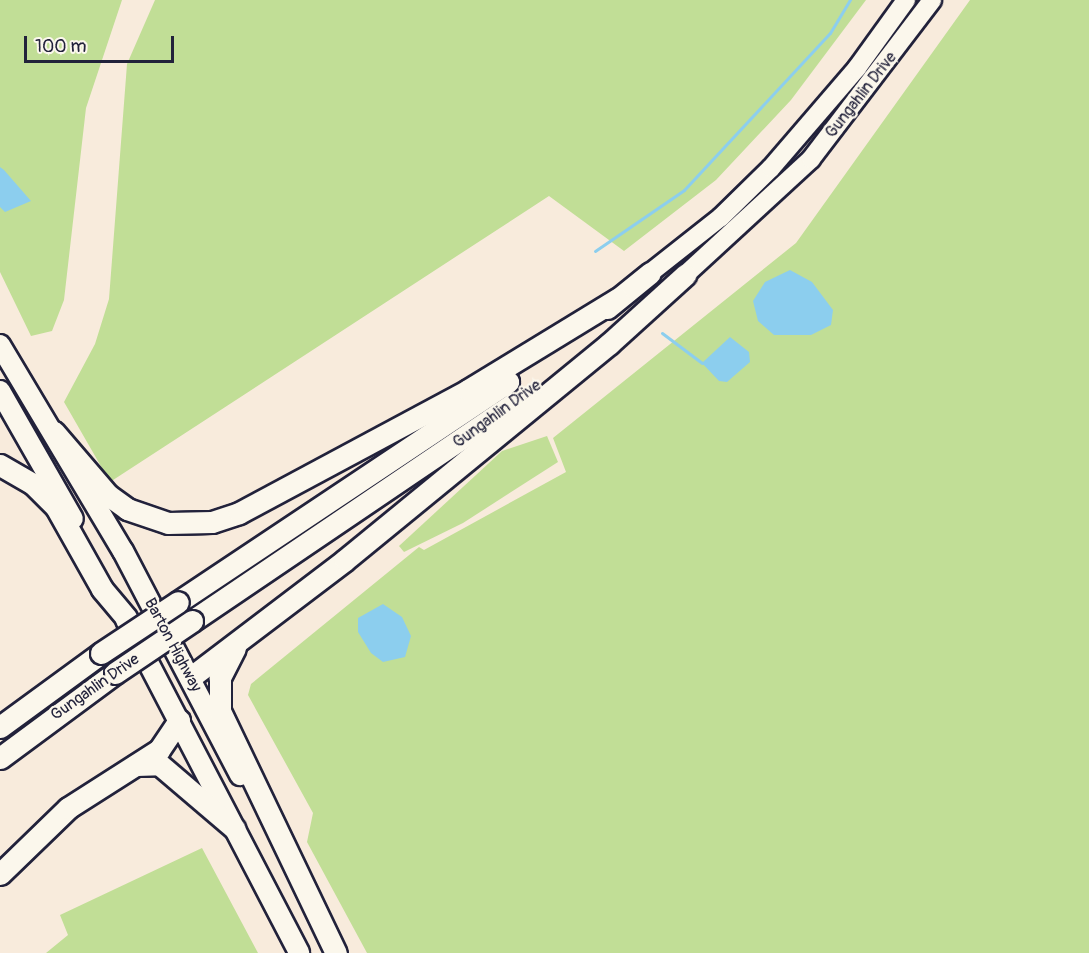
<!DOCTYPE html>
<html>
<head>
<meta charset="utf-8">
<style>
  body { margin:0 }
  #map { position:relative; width:1089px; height:953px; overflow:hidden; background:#f8ebdc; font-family:Pangolin,sans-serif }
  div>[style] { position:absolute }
  .green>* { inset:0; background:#c1de96 }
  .water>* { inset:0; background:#8cceee }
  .stream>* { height:3px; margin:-1.5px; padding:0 1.5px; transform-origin:1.5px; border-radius:1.5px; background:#8cceee }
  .roads { filter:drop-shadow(2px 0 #22223b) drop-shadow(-2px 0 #22223b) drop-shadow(0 2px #22223b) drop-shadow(0 -2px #22223b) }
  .primary>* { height:18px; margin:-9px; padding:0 9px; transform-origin:9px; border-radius:9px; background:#fbf7ec }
  .trunk>* { height:20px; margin:-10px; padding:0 10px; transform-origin:10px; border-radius:10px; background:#fbf7ec }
  .motorway>* { height:21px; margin:-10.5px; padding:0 10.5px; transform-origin:10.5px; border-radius:10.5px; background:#fbf7ec }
  .bridges { filter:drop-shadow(2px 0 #22223b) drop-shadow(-2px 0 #22223b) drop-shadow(0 2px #22223b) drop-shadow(0 -2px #22223b) }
  .motorway-bridge>* { height:21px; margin:-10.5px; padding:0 10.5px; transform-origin:10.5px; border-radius:10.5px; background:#fbf7ec }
  span { translate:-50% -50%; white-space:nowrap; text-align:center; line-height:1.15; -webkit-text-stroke:4.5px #fbf7ec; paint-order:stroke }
  .street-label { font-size:16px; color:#22223b }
  .scale { position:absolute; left:24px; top:36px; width:150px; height:27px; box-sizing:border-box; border:3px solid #22223b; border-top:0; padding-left:8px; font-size:18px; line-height:21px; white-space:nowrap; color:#22223b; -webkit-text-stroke:4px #fbf7ec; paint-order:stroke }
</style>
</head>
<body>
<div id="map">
  <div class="green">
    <i style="clip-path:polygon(0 0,122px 0,86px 108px,64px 300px,52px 331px,31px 336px,0 272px)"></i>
    <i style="clip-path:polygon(155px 0,866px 0,791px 100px,716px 180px,624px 251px,549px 196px,110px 482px,64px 402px,95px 344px,109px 299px,127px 64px)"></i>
    <i style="clip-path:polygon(970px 0,1089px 0,1089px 953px,367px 953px,307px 842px,313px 813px,248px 695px,251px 684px,419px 547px,424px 550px,566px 472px,553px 438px,796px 243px)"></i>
    <i style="clip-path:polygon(547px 436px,558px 462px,463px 523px,404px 552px,399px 546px,502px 451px)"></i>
    <i style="clip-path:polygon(202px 848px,258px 953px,46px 953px,68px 935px,60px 915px)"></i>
  </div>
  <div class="water">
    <i style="clip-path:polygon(0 167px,4px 170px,31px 201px,5px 212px,0 207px)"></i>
    <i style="clip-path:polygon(790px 270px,812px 282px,833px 310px,831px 325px,811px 335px,774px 335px,758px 321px,753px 301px,765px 282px)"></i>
    <i style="clip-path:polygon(730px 337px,749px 352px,750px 362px,727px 382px,719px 381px,702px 363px)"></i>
    <i style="clip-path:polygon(383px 604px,402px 617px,411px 636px,405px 657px,383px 662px,371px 653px,358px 632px,358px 618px)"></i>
  </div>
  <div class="stream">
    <i style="left:595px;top:251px;width:108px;rotate:-34.4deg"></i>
    <i style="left:684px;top:190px;width:214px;rotate:-47.1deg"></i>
    <i style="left:830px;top:33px;width:39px;rotate:-59deg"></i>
    <i style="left:662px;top:333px;width:50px;rotate:36.9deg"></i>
  </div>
  <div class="roads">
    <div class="primary">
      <i style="left:650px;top:273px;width:90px;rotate:-38.3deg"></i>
      <i style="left:721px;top:217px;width:70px;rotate:-44.4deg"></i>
      <i style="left:771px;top:168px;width:132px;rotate:-49.3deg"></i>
      <i style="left:857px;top:68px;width:84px;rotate:-54.2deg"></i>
      <i style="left:685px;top:275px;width:171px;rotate:-42.6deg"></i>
      <i style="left:811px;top:159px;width:200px;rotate:-52.7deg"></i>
    </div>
    <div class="trunk">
      <i style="left:0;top:345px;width:240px;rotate:59.2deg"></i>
      <i style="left:123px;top:551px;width:253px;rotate:62.4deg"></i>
      <i style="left:0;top:391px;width:147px;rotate:60.3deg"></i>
      <i style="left:126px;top:620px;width:375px;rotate:62.5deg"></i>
    </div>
    <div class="motorway">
      <i style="left:607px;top:308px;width:55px;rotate:-39.1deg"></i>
      <i style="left:54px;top:432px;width:83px;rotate:49.4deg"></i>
      <i style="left:108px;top:495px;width:24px;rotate:36deg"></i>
      <i style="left:127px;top:509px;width:43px;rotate:18.9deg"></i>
      <i style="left:168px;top:523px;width:44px;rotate:-1.3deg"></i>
      <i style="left:212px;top:522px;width:28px;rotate:-18deg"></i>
      <i style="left:239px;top:513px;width:260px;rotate:-28.2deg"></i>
      <i style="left:468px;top:390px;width:175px;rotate:-31.4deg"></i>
      <i style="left:0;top:465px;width:38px;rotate:30deg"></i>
      <i style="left:33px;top:484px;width:33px;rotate:45deg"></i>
      <i style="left:56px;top:507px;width:94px;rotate:60.7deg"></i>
      <i style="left:102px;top:589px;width:38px;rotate:50deg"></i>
      <i style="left:178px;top:602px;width:397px;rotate:-33.7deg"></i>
      <i style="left:192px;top:621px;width:389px;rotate:-34.1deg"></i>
      <i style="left:235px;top:648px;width:34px;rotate:117deg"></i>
      <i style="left:220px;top:678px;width:33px;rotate:90deg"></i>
      <i style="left:220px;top:711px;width:268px;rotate:64.4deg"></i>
      <i style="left:191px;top:677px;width:193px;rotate:-37.2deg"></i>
      <i style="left:345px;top:560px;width:341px;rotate:-39.3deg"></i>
      <i style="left:609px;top:344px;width:103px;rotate:-42.2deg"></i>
      <i style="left:0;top:727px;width:125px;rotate:-36.2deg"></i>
      <i style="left:0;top:758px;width:143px;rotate:-36.5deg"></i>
      <i style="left:136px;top:765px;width:23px;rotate:-2deg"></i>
      <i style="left:159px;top:764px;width:99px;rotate:40.5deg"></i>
      <i style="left:0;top:874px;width:95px;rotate:-44.1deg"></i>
      <i style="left:68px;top:808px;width:108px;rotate:-32.5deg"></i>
      <i style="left:159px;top:750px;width:36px;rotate:-56deg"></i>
    </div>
  </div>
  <div class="bridges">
    <div class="motorway-bridge">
      <i style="left:101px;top:653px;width:92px;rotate:-33.5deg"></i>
      <i style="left:115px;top:673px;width:93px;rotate:-34deg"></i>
    </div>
  </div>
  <div class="street-label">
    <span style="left:861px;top:95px;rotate:-52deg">Gungahlin Drive</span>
    <span style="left:497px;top:414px;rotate:-36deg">Gungahlin Drive</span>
    <span style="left:173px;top:645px;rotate:62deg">Barton Highway</span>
    <span style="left:95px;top:687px;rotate:-35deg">Gungahlin Drive</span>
  </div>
  <div class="scale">100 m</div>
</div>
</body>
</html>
